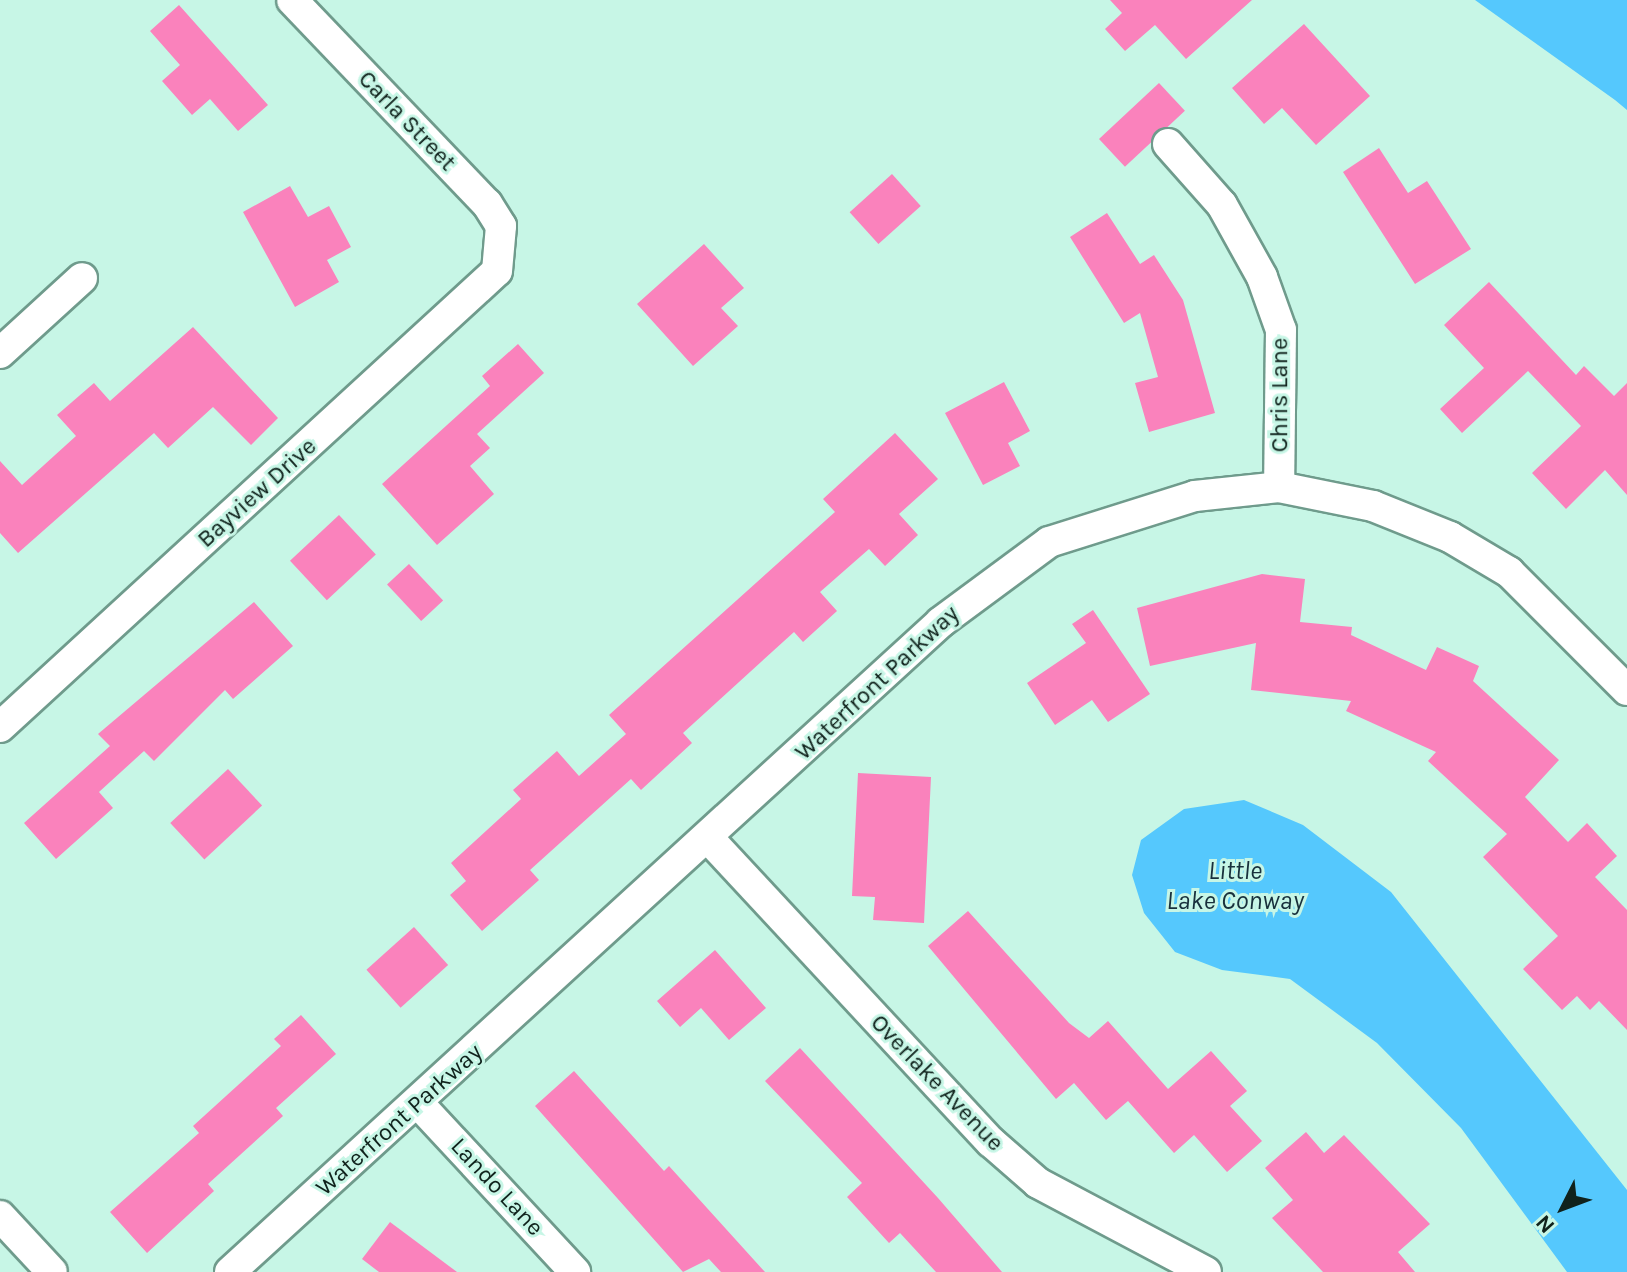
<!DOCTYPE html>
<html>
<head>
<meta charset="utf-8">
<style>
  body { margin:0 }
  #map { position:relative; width:1627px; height:1272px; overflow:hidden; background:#c7f6e6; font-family:Karla,sans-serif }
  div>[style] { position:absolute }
  .water>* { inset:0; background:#55c8fd }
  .building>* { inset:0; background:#fa82bc; transform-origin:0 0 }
  .roads { filter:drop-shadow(2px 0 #6f9b8c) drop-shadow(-2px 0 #6f9b8c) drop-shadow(0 2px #6f9b8c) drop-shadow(0 -2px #6f9b8c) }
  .minor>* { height:30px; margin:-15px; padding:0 15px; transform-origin:15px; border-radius:15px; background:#fff }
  span { translate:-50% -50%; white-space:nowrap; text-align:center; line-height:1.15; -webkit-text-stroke:6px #c7f6e6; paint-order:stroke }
  .street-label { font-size:24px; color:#10221c }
  .water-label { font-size:26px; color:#18303c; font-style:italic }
  .north { position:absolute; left:1523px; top:1168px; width:80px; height:80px; -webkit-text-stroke:6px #c7f6e6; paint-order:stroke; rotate:228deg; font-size:22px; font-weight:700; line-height:32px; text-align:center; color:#10221c }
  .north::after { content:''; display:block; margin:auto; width:28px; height:36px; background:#10221c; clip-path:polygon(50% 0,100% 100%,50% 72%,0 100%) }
</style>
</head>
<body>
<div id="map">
  <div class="water">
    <i style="clip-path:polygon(1475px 0,1627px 0,1627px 110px,1615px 100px)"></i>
    <i style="clip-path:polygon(1244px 800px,1303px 825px,1391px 892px,1627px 1190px,1627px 1272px,1567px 1272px,1461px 1128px,1377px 1043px,1290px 979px,1222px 970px,1175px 952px,1144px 913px,1132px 875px,1141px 840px,1184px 809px)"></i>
  </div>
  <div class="building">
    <i style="clip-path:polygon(1110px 0,1252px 0,1186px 59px,1155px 25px,1125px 51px,1105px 29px,1122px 13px)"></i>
    <i style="clip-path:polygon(179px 5px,268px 105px,238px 131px,210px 99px,192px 115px,162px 81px,180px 65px,150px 31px)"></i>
    <i style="clip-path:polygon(1304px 24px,1370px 96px,1316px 145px,1282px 108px,1264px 124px,1232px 88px)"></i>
    <i style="left:1159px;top:83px;width:38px;height:82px;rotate:47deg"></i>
    <i style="clip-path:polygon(1379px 148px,1408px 193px,1427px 181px,1471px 249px,1415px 284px,1343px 172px)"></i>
    <i style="left:892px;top:174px;width:43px;height:57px;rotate:48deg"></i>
    <i style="clip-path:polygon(290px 186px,308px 217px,329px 206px,351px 247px,327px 260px,339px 282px,295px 307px,243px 212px)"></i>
    <i style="clip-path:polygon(1107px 213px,1140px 264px,1154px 255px,1183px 300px,1215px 413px,1149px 432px,1135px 383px,1158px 377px,1140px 313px,1124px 323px,1070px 237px)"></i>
    <i style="clip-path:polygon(704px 244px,744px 288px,721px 308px,738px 326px,693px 366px,637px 304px)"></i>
    <i style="clip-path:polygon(1489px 282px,1576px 375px,1584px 366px,1614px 396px,1627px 383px,1627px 495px,1605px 470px,1566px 509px,1532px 473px,1581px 426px,1528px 371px,1462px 433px,1440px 409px,1484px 368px,1444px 325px)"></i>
    <i style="clip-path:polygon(193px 327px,278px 418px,251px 445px,213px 407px,168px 448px,154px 433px,18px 553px,0 533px,0 461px,22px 485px,76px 436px,57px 415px,94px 383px,110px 401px)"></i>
    <i style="clip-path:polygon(518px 344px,544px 373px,477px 434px,490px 448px,470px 466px,494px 494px,437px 545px,382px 484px,490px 386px,482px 376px)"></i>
    <i style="clip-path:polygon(1004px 382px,1030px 431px,1008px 443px,1020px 466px,983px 485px,945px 413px)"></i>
    <i style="clip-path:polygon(895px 433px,938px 479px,899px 514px,918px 535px,885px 566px,869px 549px,820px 592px,837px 611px,803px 642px,794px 632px,683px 733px,692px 743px,641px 790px,631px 779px,530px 870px,539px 880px,482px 931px,450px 895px,466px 881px,451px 863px,521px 799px,513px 790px,557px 751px,579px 776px,626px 734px,609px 715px,835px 512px,823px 499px)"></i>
    <i style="left:339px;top:515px;width:54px;height:67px;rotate:47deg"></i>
    <i style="left:409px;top:564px;width:50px;height:30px;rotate:47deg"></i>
    <i style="clip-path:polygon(1262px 574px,1305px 579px,1300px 622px,1352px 627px,1351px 635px,1426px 670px,1437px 647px,1479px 666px,1473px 681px,1559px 760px,1525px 797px,1568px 842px,1587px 823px,1617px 856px,1595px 877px,1627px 910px,1627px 1030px,1599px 1001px,1590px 1010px,1577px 996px,1562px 1010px,1523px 969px,1558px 936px,1483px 857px,1507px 834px,1428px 761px,1436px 752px,1346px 711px,1351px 701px,1251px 690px,1256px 643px,1150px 666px,1137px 608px)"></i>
    <i style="clip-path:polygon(254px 602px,293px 646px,233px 699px,225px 690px,154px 761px,144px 751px,99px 792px,113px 808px,56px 859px,24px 823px,110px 746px,98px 734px)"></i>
    <i style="clip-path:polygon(1093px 610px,1150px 694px,1108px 722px,1092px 700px,1055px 725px,1027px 683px,1086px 643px,1072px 624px)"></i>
    <i style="left:228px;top:769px;width:50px;height:79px;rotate:47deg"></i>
    <i style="clip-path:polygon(858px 773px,931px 777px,924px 923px,873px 920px,875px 897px,852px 896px)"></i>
    <i style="clip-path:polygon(968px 911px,1069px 1023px,1089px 1038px,1108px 1021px,1168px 1089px,1211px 1051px,1247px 1091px,1230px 1106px,1262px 1141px,1227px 1172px,1194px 1135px,1174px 1153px,1128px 1101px,1106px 1120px,1074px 1083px,1056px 1099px,928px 946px)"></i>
    <i style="left:414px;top:927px;width:51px;height:64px;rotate:48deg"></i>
    <i style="clip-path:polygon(715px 950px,766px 1008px,729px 1040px,701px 1008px,680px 1027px,657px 1001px)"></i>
    <i style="clip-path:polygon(301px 1015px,336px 1054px,276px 1108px,283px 1116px,208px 1184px,214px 1191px,147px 1253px,110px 1212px,199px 1133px,193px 1126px,281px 1046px,274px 1039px)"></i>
    <i style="clip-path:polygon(800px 1048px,938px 1198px,1002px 1272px,936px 1272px,900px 1233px,889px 1243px,847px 1197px,862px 1183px,765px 1081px)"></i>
    <i style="clip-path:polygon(574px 1071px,664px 1171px,669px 1166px,765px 1272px,721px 1272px,709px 1259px,683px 1272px,535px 1106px)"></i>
    <i style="clip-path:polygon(1306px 1132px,1324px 1153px,1344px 1135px,1430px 1224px,1398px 1252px,1415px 1272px,1323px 1272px,1272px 1218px,1293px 1200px,1265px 1168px)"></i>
    <i style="clip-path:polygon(390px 1222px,457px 1272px,379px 1272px,362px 1259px)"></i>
  </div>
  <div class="roads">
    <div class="minor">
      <i style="left:1168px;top:144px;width:81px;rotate:48.5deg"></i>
      <i style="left:1222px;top:205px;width:82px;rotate:60.9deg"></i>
      <i style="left:1262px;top:277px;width:56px;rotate:70.3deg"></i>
      <i style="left:1281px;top:330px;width:157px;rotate:90.7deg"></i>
      <i style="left:0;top:353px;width:111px;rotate:-42.4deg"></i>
      <i style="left:0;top:727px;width:674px;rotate:-42.54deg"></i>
      <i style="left:497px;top:271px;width:45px;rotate:-84.9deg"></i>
      <i style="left:501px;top:226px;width:26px;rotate:-122deg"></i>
      <i style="left:487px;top:204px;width:282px;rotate:-133.7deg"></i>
      <i style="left:710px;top:840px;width:413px;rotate:47.1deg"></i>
      <i style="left:991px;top:1142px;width:62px;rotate:41.1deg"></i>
      <i style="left:1038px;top:1183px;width:190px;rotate:27.9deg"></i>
      <i style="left:418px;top:1103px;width:231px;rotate:47.1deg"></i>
      <i style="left:0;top:1216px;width:76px;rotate:47.1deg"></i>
      <i style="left:230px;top:1272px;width:963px;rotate:-42.43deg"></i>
      <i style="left:941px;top:622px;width:134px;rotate:-36.5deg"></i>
      <i style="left:1049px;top:542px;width:153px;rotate:-17.5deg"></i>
      <i style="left:1195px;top:496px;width:84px;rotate:-6.1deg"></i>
      <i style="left:1279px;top:487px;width:96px;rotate:11.4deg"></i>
      <i style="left:1373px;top:506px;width:83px;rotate:21.9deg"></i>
      <i style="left:1450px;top:537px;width:69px;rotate:30.7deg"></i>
      <i style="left:1509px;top:572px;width:167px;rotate:45deg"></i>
    </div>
  </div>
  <div class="street-label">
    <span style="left:407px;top:121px;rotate:46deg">Carla Street</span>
    <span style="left:1280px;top:395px;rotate:-90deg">Chris Lane</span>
    <span style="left:257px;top:493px;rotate:-42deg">Bayview Drive</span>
    <span style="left:877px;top:683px;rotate:-43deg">Waterfront Parkway</span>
    <span style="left:937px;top:1083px;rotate:46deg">Overlake Avenue</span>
    <span style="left:399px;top:1120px;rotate:-42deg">Waterfront Parkway</span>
    <span style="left:497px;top:1187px;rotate:47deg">Lando Lane</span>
  </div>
  <div class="water-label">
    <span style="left:1235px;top:886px">Little<br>Lake Conway</span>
  </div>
  <div class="north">N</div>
</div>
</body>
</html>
